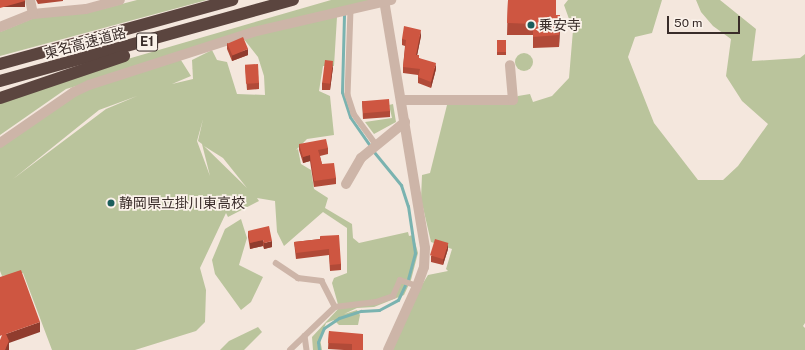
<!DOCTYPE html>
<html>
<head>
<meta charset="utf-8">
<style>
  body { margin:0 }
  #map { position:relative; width:805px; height:350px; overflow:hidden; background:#f4e7dd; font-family:"Public Sans","Noto Sans JP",sans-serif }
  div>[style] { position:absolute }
  .green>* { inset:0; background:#bac49c }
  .round { border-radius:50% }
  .stream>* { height:3px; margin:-1.5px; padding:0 1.5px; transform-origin:1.5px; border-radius:1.5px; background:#7ab3b0 }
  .lane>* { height:5.5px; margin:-2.75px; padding:0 2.75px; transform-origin:2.75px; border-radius:2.75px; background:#cdb5a8 }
  .street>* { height:10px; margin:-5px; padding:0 5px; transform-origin:5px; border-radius:5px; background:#cdb5a8 }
  .highway>* { height:12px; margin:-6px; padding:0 6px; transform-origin:6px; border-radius:6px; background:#5b453f }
  .wall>* { inset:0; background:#b14a38; transform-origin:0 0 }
  .shaded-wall>* { inset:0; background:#903c2e; transform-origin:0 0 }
  .building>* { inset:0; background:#ce5641; transform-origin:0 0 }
  .dots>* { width:11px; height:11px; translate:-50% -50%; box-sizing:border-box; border:2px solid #fbf2ea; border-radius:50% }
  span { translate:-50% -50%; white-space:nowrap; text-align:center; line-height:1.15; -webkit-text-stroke:3.5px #fbf2ea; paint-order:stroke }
  .shield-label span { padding:1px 3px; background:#fbf2ea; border:1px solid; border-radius:3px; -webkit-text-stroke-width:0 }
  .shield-label { font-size:13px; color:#392c29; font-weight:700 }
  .poi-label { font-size:14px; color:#392c29 }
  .left { translate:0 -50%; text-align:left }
  .street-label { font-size:14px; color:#392c29 }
  .scale { position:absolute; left:667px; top:16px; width:73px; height:18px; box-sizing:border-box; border:2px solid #392c29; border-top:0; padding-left:5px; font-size:12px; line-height:14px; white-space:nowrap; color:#392c29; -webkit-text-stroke:3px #fbf2ea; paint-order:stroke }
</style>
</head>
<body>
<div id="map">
  <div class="green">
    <i style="clip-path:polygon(137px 0,207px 0,0 56px,0 32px,34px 18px,87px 13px)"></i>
    <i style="clip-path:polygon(evenodd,331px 0,371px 0,337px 17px,334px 66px,323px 66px,319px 91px,330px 96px,334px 135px,307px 139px,296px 150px,298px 149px,301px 164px,311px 170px,314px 189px,328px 198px,325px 208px,352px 224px,353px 238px,359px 243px,408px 232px,409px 236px,413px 235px,418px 253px,411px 280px,404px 295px,374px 307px,357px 308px,344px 314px,357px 310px,360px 315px,358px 325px,339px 325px,334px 320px,326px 323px,320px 339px,322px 350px,313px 350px,312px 337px,339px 308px,332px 283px,334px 278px,347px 273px,347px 228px,323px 212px,284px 246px,277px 232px,275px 201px,257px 198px,259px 201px,228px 217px,226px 213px,200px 268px,206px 290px,205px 322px,196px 331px,135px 350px,52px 350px,23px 273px,2px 276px,0 271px,0 143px,74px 92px,167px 60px,66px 89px,0 135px,0 104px,69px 76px,331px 0,243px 38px,258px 57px,264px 76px,265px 95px,237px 94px,227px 62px,217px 60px,212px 50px,192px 60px,193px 79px,172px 84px,191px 76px,179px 57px,243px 38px,331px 0,137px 96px,106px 109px,13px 179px,99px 110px,137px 96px,331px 0,203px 119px,198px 141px,202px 144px,210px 176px,197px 141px,203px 119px,331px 0,204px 146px,223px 158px,247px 188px,204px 146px)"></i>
    <i style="clip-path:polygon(568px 0,662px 0,652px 33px,635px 37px,628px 57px,654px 123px,698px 180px,723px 180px,738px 166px,768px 124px,742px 101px,726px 76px,731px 39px,713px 26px,701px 12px,696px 0,720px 0,756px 29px,752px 61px,800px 58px,805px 54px,805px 323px,803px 326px,805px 328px,805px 350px,388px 350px,404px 314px,428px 275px,448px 271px,446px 269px,452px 249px,431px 242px,421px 199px,422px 175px,430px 173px,447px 105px,513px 100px,518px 96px,530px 94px,533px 102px,552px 96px,569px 78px,573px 30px,564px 5px)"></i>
    <i class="round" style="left:515px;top:53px;width:18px;height:18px"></i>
    <i style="clip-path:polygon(393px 104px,396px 122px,374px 134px,365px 122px,392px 118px,389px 105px)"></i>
    <i style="clip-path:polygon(241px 219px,247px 238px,239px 265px,263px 277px,251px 302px,241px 310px,215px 274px,212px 260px,225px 229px)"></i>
    <i style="clip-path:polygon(258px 327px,262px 332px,244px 350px,220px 350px,229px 341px)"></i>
  </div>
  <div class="stream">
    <i style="left:344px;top:15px;width:77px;rotate:91.5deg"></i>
    <i style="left:342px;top:92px;width:26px;rotate:72deg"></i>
    <i style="left:350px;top:117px;width:33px;rotate:55deg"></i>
    <i style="left:374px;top:152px;width:43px;rotate:50.7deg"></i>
    <i style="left:401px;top:185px;width:22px;rotate:72deg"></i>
    <i style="left:408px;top:206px;width:48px;rotate:81.5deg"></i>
    <i style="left:415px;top:253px;width:28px;rotate:105deg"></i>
    <i style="left:319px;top:350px;width:8px;rotate:-97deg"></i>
    <i style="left:318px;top:342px;width:15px;rotate:-67deg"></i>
    <i style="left:324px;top:328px;width:18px;rotate:-34deg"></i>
    <i style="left:339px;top:318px;width:23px;rotate:-18deg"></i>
    <i style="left:361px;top:311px;width:18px;rotate:-3deg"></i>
    <i style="left:379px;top:310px;width:21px;rotate:-28deg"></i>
    <i style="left:398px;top:300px;width:17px;rotate:-65deg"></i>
  </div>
  <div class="lane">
    <i style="left:351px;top:10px;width:85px;rotate:92deg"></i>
    <i style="left:348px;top:95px;width:20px;rotate:72deg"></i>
    <i style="left:354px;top:114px;width:37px;rotate:54deg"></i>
    <i style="left:276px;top:263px;width:27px;rotate:34deg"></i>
    <i style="left:298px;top:278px;width:24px;rotate:7deg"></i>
    <i style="left:322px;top:281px;width:29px;rotate:63deg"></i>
    <i style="left:305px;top:336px;width:14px;rotate:82deg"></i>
    <i style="left:290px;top:350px;width:62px;rotate:-43.7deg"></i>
    <i style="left:335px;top:307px;width:41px;rotate:-7deg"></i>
    <i style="left:376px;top:302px;width:18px;rotate:-19deg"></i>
    <i style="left:393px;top:296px;width:17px;rotate:-66deg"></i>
    <i style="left:400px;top:280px;width:18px;rotate:19deg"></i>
  </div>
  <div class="street">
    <i style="left:384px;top:0;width:251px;rotate:80.6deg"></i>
    <i style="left:425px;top:248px;width:19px;rotate:93deg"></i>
    <i style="left:424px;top:267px;width:20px;rotate:110deg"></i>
    <i style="left:417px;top:286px;width:70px;rotate:114.4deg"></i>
    <i style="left:33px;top:14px;width:53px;rotate:-5.4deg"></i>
    <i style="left:86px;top:9px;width:35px;rotate:-15deg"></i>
    <i style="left:0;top:27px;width:35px;rotate:-22deg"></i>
    <i style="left:33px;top:14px;width:14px;rotate:-102deg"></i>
    <i style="left:401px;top:100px;width:112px"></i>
    <i style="left:513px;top:100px;width:35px;rotate:-95deg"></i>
    <i style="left:0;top:143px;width:90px;rotate:-34.6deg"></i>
    <i style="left:74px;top:92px;width:17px;rotate:-25deg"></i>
    <i style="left:89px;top:85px;width:172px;rotate:-17.9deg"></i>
    <i style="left:253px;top:32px;width:142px;rotate:-13.1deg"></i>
    <i style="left:346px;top:184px;width:30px;rotate:-60deg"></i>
    <i style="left:361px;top:158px;width:57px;rotate:-39.3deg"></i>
  </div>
  <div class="highway">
    <i style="left:0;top:64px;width:241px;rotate:-15.4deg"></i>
    <i style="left:0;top:81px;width:304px;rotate:-15.5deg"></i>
    <i style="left:0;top:98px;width:131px;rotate:-18.7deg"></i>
  </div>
  <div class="wall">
    <i style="clip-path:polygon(36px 0,63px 0,63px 1px,38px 4px)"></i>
    <i style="clip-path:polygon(508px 0,556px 15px,560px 26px,559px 47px,533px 48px,533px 35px,507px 35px)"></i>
    <i style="clip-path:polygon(421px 36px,417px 55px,419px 58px,436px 69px,431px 88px,418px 83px,418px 75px,403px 73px,403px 67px,405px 46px,402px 45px,402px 39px)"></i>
    <i style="left:506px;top:40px;width:15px;height:9px;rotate:90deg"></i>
    <i style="clip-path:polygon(227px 43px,248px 55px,232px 61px,227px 49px)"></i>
    <i style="clip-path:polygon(245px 65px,259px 83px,259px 89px,247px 90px)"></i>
    <i style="clip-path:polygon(333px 67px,330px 90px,322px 90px,322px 83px)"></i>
    <i style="clip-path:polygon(362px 101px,390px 111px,390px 117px,363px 119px)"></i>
    <i style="clip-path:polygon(299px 144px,328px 148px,328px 154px,320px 156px,322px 164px,336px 178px,336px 184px,314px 187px,310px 161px,303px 163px,299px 150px)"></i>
    <i style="clip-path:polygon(248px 231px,272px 247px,264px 249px,263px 246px,250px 249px,248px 237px)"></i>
    <i style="clip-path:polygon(320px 236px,341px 264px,341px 270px,330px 271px,329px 255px,296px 259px,294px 242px,320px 239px)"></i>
    <i style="clip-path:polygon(448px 249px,443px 265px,431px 262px,431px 256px)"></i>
    <i style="clip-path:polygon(329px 331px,363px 350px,344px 350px,328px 349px)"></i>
  </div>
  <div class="shaded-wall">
    <i style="left:25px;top:1px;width:6px;height:26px;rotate:90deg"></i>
    <i style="clip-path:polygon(560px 15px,560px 26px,559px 47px,559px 35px)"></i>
    <i style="clip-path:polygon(421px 30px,421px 36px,416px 61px,416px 55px)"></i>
    <i style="clip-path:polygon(248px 49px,248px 55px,232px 61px,232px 55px)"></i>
    <i style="clip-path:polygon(333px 61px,333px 67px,330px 90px,330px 84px)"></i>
    <i style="clip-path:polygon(436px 63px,436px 69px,431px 88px,431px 82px)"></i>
    <i style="clip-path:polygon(310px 155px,310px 161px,303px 163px,303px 157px)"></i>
    <i style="clip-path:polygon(263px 240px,263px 246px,250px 249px,250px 243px)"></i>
    <i style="clip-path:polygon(272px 241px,272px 247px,264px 249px,264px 243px)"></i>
    <i style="clip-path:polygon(448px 243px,448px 249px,443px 265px,443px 259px)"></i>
    <i style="clip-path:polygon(40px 322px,40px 332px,9px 343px,9px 350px,5px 350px,6px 334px)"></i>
  </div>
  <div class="building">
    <i style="clip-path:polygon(0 0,25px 0,25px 1px,0 8px)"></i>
    <i style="clip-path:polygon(508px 0,556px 0,556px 15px,560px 15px,559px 35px,533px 37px,533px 24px,507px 23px)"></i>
    <i style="clip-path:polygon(404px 26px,421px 30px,416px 55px,419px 55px,419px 58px,436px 63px,431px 82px,418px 77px,420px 69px,403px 67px,406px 40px,402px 39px)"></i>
    <i style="left:243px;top:37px;width:13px;height:17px;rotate:67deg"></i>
    <i style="left:506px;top:40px;width:12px;height:9px;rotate:90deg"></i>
    <i style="left:325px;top:60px;width:8px;height:23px;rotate:7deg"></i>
    <i style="left:258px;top:64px;width:19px;height:13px;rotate:87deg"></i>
    <i style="left:389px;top:99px;width:12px;height:27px;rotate:85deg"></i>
    <i style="clip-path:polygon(326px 139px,328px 148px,318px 150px,322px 164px,334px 163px,336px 178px,314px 181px,310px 155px,303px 157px,299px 144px)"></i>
    <i style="clip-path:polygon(269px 226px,272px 241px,264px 243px,263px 240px,250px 243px,248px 231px)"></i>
    <i style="clip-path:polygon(339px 235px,341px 264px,330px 265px,329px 249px,296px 253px,294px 242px,321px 239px,320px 236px)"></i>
    <i style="left:435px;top:239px;width:14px;height:17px;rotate:17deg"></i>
    <i style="clip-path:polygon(21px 270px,40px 322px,6px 334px,9px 341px,5px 350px,0 350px,0 340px,2px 335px,0 336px,0 277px)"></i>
    <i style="clip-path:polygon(329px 331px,363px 334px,363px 350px,352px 350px,352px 344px,328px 343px)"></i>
  </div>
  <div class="dots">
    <i style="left:531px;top:25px;background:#1b5e5c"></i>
    <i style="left:111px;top:203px;background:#1b5e5c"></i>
  </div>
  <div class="shield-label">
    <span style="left:147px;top:42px">E1</span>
  </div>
  <div class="poi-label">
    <span class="left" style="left:539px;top:25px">乗安寺</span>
    <span class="left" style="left:119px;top:203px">静岡県立掛川東高校</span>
  </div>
  <div class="street-label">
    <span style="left:85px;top:43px;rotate:-15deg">東名高速道路</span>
  </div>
  <div class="scale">50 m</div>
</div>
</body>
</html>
